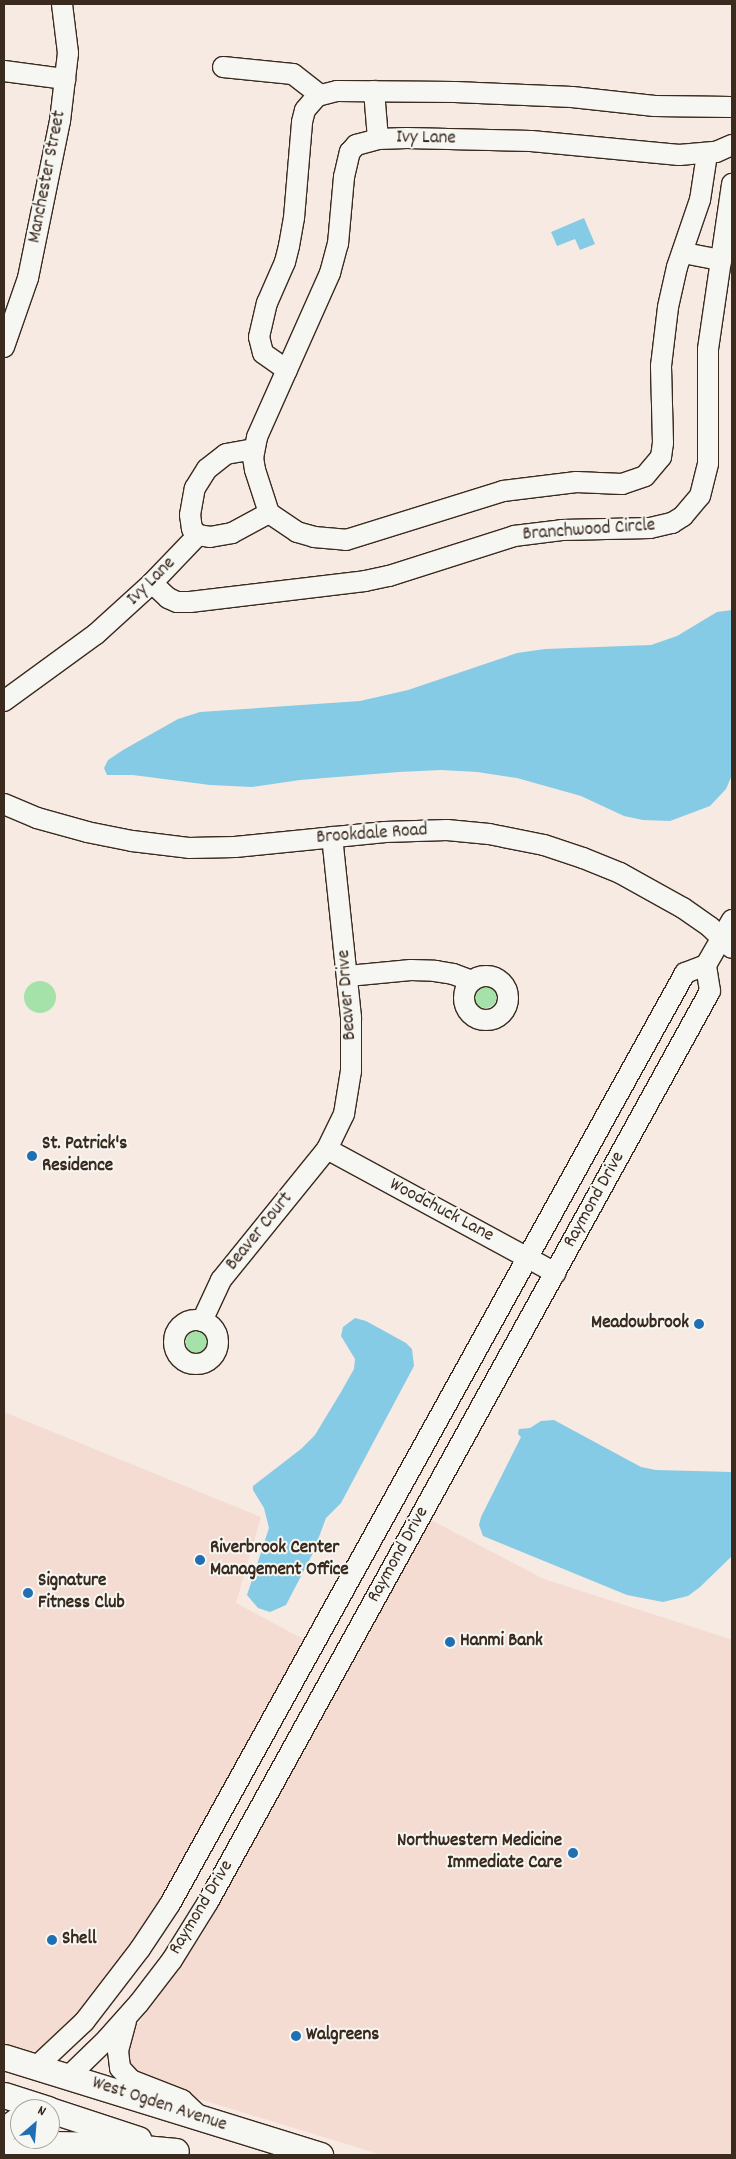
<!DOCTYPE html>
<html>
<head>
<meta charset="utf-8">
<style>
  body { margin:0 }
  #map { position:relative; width:736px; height:2159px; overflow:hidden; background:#f6eae3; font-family:Dekko,sans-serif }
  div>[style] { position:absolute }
  .built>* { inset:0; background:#f5dcd2 }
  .green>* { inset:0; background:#a4e2aa }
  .round { border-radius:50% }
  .water>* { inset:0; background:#85cbe6 }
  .roads { filter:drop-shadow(1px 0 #3b2a1e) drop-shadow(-1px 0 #3b2a1e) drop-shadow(0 1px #3b2a1e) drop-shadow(0 -1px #3b2a1e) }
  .minor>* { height:20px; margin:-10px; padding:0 10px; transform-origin:10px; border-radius:10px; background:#f6f6f2 }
  .minor>.ring { margin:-10px; padding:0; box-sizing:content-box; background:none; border:20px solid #f6f6f2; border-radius:50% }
  .major>* { height:25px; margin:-12.5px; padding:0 12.5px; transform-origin:12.5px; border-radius:12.5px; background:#f6f6f2 }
  .dots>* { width:14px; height:14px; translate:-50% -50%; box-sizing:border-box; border:2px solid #f6f6f2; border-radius:50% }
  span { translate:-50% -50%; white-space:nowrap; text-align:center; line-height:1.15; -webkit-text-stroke:4px #f6f6f2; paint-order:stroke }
  .street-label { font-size:19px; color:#3b2a1e }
  .poi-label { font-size:19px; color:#3b2a1e; font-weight:700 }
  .left { translate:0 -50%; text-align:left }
  .right { translate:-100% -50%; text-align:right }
  .frame { position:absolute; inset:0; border:5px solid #3b2a1e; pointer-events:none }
  .north { position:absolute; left:10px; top:2099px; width:50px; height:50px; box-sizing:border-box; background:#f6f6f2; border:1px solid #aba49d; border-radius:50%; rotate:27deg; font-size:14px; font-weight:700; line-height:20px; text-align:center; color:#3b2a1e }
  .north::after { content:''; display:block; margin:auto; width:18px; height:22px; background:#1f6fb2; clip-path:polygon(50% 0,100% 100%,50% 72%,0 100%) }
</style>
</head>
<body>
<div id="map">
  <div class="built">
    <i style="clip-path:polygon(4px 1412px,261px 1517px,236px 1603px,305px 1640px,167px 1893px,135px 1943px,82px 2010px,52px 2042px,41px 2049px,26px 2053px,4px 2048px)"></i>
    <i style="clip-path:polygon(431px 1520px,544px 1579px,730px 1639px,732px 1636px,732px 2155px,382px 2155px,160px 2087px,129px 2068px,126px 2057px,132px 2032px,202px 1935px)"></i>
  </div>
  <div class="green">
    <i class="round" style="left:24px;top:981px;width:32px;height:32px"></i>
    <i class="round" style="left:473px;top:984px;width:24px;height:24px"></i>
    <i class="round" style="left:186px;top:1330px;width:24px;height:24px"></i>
  </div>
  <div class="water">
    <i style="clip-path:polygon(584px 218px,595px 244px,580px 250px,575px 239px,557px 246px,551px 232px)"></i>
    <i style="clip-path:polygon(732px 610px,732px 775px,726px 789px,710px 806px,670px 821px,643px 820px,624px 816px,581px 796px,517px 778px,477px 772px,441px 770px,399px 772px,300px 780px,252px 787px,210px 785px,133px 775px,107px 775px,104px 768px,108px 760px,123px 750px,178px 719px,200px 712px,360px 701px,408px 690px,517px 653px,545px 649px,651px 645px,677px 636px,717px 612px)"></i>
    <i style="clip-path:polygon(355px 1318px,366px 1321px,406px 1343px,412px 1349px,414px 1366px,341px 1503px,326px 1518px,313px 1553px,286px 1605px,270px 1612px,258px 1608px,247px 1595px,269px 1528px,264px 1508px,253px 1490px,253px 1486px,301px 1449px,315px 1435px,341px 1392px,354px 1369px,355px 1359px,341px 1336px,343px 1327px)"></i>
    <i style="clip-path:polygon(554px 1420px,641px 1467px,656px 1470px,732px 1472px,732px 1556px,700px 1587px,688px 1596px,663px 1602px,627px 1595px,483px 1536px,479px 1525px,481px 1517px,521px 1437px,518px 1434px,519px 1429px,530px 1428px,541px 1421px)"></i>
  </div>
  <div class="roads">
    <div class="minor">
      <i style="left:223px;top:67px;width:70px;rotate:5.7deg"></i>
      <i style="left:293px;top:74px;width:34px;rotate:38deg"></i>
      <i style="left:4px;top:71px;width:62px;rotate:7.5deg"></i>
      <i style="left:374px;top:91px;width:48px;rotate:85.2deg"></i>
      <i style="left:684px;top:253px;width:38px;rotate:11deg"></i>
      <i style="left:4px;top:347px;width:73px;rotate:-70.8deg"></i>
      <i style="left:28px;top:278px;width:160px;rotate:-78.5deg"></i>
      <i style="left:60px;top:121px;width:68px;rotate:-83.3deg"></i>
      <i style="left:68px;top:53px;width:49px;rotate:-97deg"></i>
      <i style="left:287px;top:370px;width:29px;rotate:-145deg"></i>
      <i style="left:263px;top:353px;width:16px;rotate:-104deg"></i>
      <i style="left:259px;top:337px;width:35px;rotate:-77deg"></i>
      <i style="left:267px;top:303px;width:45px;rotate:-66.3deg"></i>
      <i style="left:285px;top:262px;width:16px;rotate:-76deg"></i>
      <i style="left:289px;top:246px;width:28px;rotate:-80deg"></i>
      <i style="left:294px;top:218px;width:96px;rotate:-85.2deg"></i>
      <i style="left:302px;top:122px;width:12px;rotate:-76deg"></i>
      <i style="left:305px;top:110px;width:18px;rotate:-49deg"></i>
      <i style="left:317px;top:96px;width:21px;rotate:-14deg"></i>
      <i style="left:337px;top:91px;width:118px;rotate:0.5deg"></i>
      <i style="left:455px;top:92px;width:117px;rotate:2.4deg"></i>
      <i style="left:572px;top:97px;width:83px;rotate:6.2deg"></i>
      <i style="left:655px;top:106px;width:76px;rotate:0.8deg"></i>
      <i style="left:269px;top:513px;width:45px;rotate:-108deg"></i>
      <i style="left:255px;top:470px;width:12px;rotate:-99deg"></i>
      <i style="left:253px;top:458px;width:21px;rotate:-79deg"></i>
      <i style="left:257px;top:437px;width:180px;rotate:-66deg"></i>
      <i style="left:330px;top:273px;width:30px;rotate:-75deg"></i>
      <i style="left:338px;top:244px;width:67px;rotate:-84.9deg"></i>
      <i style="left:344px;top:177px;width:26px;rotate:-77deg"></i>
      <i style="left:350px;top:152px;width:9px;rotate:-49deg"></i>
      <i style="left:356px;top:145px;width:23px;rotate:-15deg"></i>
      <i style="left:378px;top:139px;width:29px;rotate:-2deg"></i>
      <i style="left:407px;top:138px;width:124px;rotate:1.4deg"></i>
      <i style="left:531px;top:141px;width:149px;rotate:5.4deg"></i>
      <i style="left:679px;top:155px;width:37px;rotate:-5deg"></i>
      <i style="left:716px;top:152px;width:17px;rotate:-24deg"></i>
      <i style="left:198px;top:535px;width:12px;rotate:9deg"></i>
      <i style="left:210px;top:537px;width:22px;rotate:-10deg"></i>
      <i style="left:232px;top:533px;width:42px;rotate:-28.4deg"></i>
      <i style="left:269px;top:513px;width:34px;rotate:34deg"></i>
      <i style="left:297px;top:532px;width:18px;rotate:16deg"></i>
      <i style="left:314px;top:537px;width:32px;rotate:5deg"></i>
      <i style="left:346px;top:540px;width:164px;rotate:-17.3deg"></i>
      <i style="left:503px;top:491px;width:74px;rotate:-7deg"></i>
      <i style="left:576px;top:482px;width:46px;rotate:2.5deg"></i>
      <i style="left:622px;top:484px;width:24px;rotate:-19deg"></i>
      <i style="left:645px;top:476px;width:25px;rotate:-50deg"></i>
      <i style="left:661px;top:457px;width:14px;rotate:-82deg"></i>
      <i style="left:663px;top:443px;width:77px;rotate:-91.5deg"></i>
      <i style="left:661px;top:366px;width:59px;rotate:-83.2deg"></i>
      <i style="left:668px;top:307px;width:41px;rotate:-77.3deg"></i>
      <i style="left:677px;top:267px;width:71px;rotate:-71.1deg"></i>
      <i style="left:700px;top:200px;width:47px;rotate:-81.3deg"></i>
      <i style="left:198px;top:535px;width:8px;rotate:-135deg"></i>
      <i style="left:192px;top:529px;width:14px;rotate:-98deg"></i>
      <i style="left:190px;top:515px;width:27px;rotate:-80deg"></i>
      <i style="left:195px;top:488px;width:22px;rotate:-58deg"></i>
      <i style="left:207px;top:469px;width:24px;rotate:-38deg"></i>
      <i style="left:226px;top:454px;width:28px;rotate:-10deg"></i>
      <i style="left:152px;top:583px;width:22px;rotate:43deg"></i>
      <i style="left:168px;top:598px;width:10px;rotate:24deg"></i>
      <i style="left:177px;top:602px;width:13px"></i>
      <i style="left:190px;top:602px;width:176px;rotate:-6.8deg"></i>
      <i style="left:365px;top:581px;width:25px;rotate:-12deg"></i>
      <i style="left:389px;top:576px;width:131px;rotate:-17.7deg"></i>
      <i style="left:514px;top:536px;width:48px;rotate:-7.1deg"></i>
      <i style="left:562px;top:530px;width:88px;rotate:-1.3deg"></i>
      <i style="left:650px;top:528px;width:23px;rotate:-13deg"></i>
      <i style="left:672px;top:523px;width:13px;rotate:-32deg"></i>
      <i style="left:683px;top:516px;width:26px;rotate:-50deg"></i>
      <i style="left:700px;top:496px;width:34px;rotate:-76deg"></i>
      <i style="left:708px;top:463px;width:114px;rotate:-90deg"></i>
      <i style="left:708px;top:349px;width:167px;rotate:-81.7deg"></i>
      <i style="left:4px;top:701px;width:114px;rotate:-36.1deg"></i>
      <i style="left:96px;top:634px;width:76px;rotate:-42.3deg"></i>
      <i style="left:152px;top:583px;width:66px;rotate:-46.2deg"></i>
      <i style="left:4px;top:804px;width:36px;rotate:23deg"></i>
      <i style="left:37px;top:818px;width:52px;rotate:15.6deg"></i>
      <i style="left:87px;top:832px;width:46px;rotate:11.3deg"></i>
      <i style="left:132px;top:841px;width:57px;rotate:7deg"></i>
      <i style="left:189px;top:848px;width:46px;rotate:-1.2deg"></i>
      <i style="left:235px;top:847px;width:151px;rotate:-5.7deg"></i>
      <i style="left:385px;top:832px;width:62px;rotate:-1.8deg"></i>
      <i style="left:447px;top:830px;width:42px;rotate:5.4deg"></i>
      <i style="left:489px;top:834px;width:56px;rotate:11.3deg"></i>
      <i style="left:544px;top:845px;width:41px;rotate:18.4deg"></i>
      <i style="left:583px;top:858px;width:40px;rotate:22deg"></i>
      <i style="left:620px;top:873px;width:72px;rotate:29.1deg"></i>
      <i style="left:683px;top:908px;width:33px;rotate:35deg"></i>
      <i style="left:710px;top:927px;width:30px;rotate:44deg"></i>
      <i style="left:348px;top:976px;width:63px;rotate:-5.4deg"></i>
      <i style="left:411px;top:970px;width:24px;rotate:2deg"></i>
      <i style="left:435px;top:971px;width:18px;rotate:9deg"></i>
      <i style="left:453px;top:974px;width:20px;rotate:20deg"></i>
      <i class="ring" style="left:464px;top:976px;width:24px;height:24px"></i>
      <i style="left:327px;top:1149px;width:260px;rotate:28.5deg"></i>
      <i class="ring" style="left:174px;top:1320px;width:24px;height:24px"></i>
      <i style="left:202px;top:1321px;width:45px;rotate:-65.1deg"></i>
      <i style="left:221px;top:1280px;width:169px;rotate:-51deg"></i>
      <i style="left:327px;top:1149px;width:39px;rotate:-64deg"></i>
      <i style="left:344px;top:1114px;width:44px;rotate:-80.8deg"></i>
      <i style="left:351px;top:1071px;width:54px;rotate:-90deg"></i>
      <i style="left:351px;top:1017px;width:181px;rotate:-96deg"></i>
      <i style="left:126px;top:2021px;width:31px;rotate:105deg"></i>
      <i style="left:118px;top:2051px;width:17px;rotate:83deg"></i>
      <i style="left:120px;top:2068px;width:16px;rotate:47deg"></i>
      <i style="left:131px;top:2080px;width:55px;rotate:21.4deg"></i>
      <i style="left:182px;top:2100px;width:19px;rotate:43deg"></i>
      <i style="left:36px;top:2067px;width:66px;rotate:-43.2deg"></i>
      <i style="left:84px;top:2022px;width:92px;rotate:-52.5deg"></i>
      <i style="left:140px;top:1949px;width:54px;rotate:-56.3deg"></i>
      <i style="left:170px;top:1904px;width:1064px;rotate:-61.05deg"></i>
      <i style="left:685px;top:973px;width:22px;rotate:-21deg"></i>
      <i style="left:69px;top:2076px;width:53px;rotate:-44.2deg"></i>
      <i style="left:107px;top:2039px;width:48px;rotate:-48.4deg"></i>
      <i style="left:139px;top:2003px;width:54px;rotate:-52.5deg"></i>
      <i style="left:172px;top:1960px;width:68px;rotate:-58.2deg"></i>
      <i style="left:208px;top:1902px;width:1040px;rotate:-61.14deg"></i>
      <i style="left:710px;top:991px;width:26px;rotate:-99deg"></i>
      <i style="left:706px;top:965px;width:52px;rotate:-60deg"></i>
    </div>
    <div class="major">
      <i style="left:4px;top:2057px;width:331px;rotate:17.2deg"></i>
      <i style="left:4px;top:2095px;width:46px;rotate:17.7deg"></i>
      <i style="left:50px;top:2110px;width:93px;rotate:18.2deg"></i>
      <i style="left:4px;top:2130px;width:20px;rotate:-37deg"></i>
      <i style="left:4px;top:2153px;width:50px;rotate:-10.4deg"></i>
      <i style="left:53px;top:2144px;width:58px;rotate:1deg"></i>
      <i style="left:111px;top:2145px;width:65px;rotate:5.3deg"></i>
    </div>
  </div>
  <div class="dots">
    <i style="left:32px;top:1156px;background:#1f6fb2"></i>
    <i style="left:699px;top:1324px;background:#1f6fb2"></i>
    <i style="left:200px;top:1560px;background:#1f6fb2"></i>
    <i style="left:28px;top:1593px;background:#1f6fb2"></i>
    <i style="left:450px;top:1642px;background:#1f6fb2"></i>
    <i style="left:573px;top:1853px;background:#1f6fb2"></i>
    <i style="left:52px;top:1940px;background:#1f6fb2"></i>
    <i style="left:296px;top:2036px;background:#1f6fb2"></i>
  </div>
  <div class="street-label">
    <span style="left:426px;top:139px;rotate:1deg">Ivy Lane</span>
    <span style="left:48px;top:177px;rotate:-79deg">Manchester Street</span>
    <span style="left:589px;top:531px;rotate:-4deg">Branchwood Circle</span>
    <span style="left:152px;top:582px;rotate:-45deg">Ivy Lane</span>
    <span style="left:372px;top:835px;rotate:-4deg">Brookdale Road</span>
    <span style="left:348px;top:995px;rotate:-94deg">Beaver Drive</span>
    <span style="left:595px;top:1200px;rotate:-61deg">Raymond Drive</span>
    <span style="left:441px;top:1211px;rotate:28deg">Woodchuck Lane</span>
    <span style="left:260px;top:1232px;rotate:-51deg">Beaver Court</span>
    <span style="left:399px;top:1555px;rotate:-61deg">Raymond Drive</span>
    <span style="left:202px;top:1908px;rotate:-59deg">Raymond Drive</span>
    <span style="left:159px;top:2105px;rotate:18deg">West Ogden Avenue</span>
  </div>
  <div class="poi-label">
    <span class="left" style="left:42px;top:1156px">St. Patrick's<br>Residence</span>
    <span class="right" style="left:689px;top:1324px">Meadowbrook</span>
    <span class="left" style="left:210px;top:1560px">Riverbrook Center<br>Management Office</span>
    <span class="left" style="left:38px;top:1593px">Signature<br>Fitness Club</span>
    <span class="left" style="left:460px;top:1642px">Hanmi Bank</span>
    <span class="right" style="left:562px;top:1853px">Northwestern Medicine<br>Immediate Care</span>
    <span class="left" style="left:62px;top:1940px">Shell</span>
    <span class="left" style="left:306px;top:2036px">Walgreens</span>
  </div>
  <div class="frame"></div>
  <div class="north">N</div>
</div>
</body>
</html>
